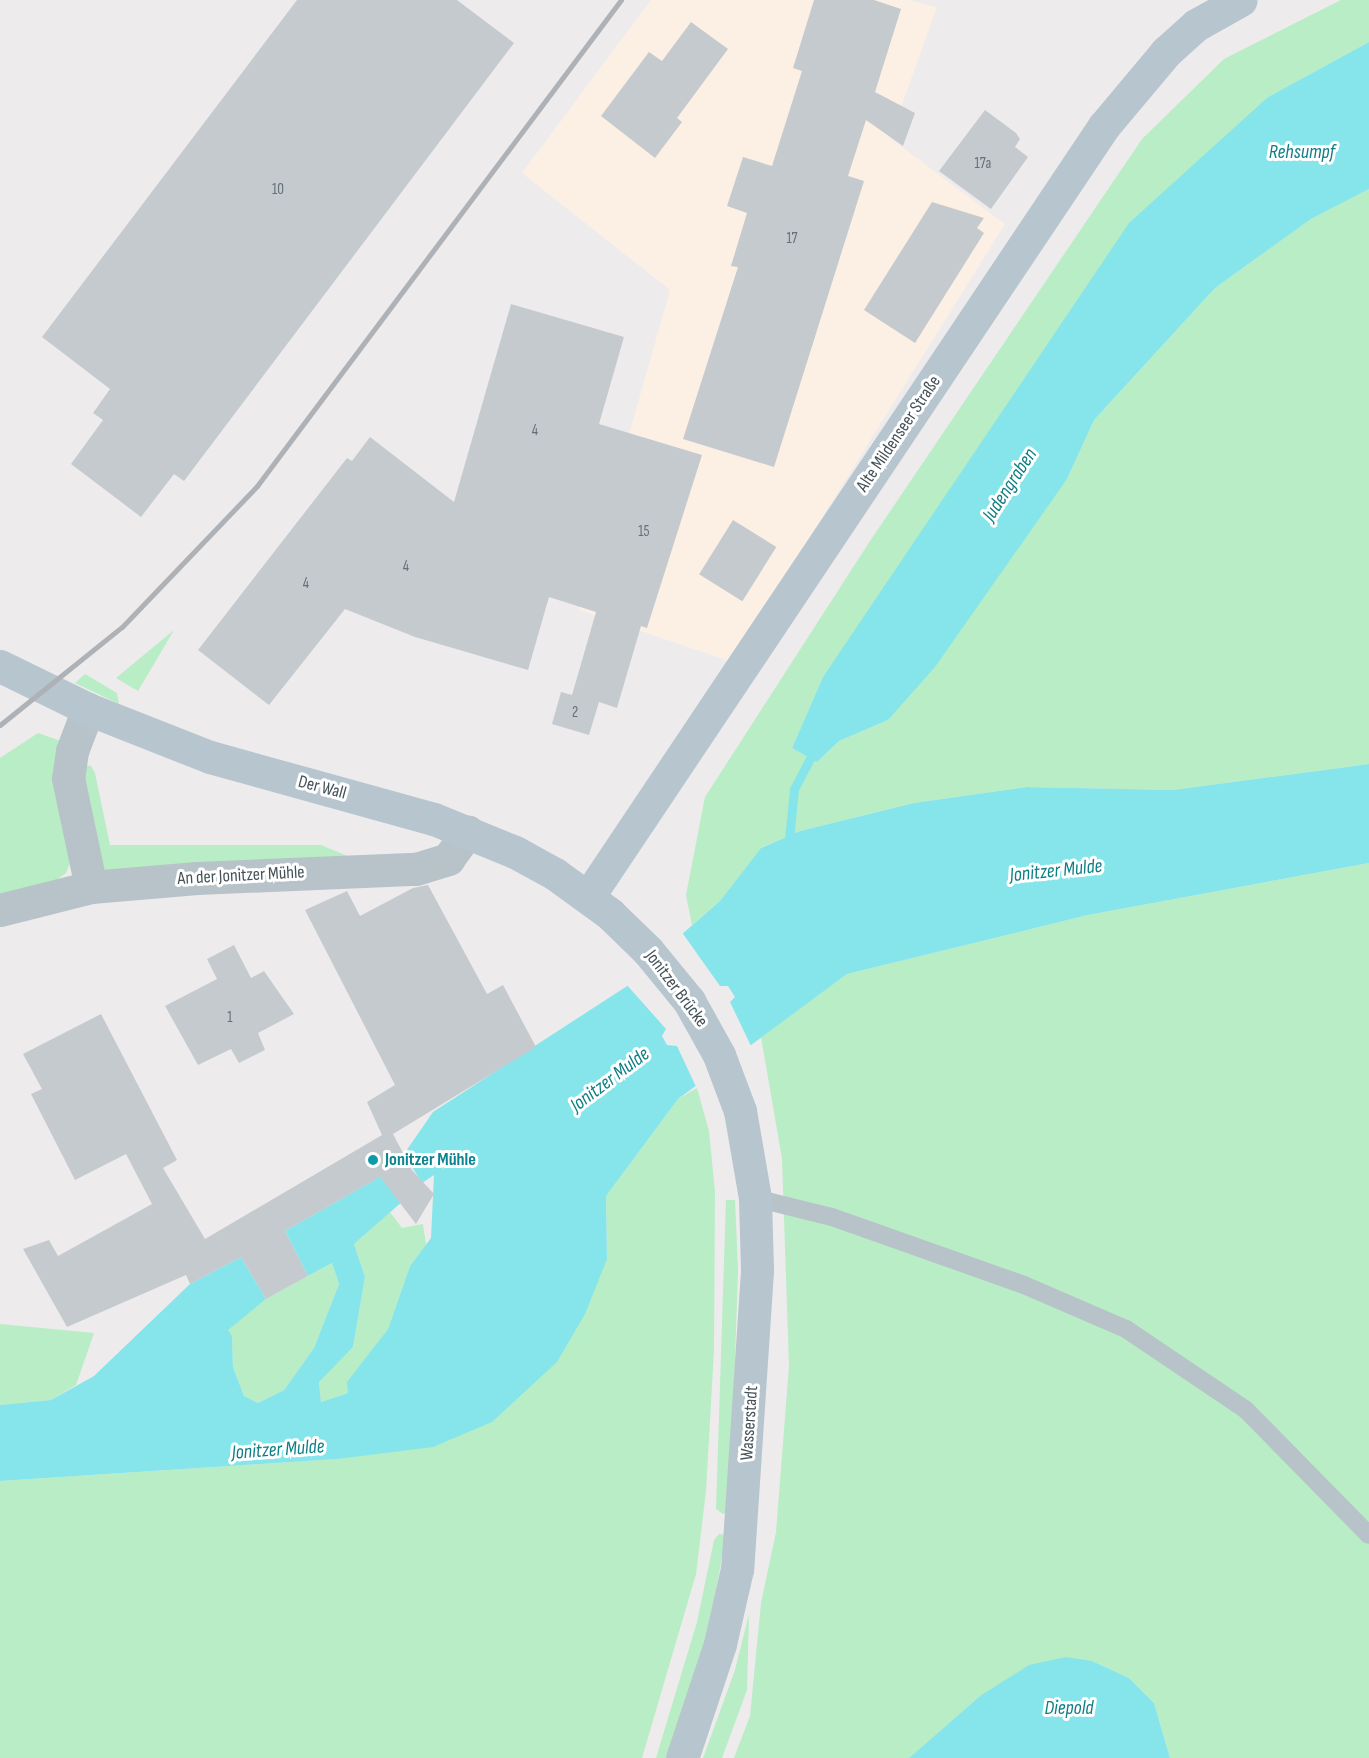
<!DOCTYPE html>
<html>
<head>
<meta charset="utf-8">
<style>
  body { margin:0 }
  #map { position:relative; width:1369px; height:1758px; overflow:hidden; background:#eeebec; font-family:"Sofia Sans Condensed",sans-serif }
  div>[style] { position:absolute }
  .commercial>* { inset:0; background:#fbf0e3 }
  .green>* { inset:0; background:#b9edc5 }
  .water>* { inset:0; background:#86e5ea }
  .pier>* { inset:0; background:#eeebec }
  .stream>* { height:9px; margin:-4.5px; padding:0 4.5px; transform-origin:4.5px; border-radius:4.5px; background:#86e5ea }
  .building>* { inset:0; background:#c5cacf; transform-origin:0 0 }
  .service>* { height:18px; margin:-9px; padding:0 9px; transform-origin:9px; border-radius:9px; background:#b7c3c8 }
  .minor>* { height:33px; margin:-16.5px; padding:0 16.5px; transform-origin:16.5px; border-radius:16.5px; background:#b7c3c8 }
  .secondary>* { height:33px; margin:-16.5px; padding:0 16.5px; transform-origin:16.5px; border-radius:16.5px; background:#b7c5ce }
  .rail>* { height:4.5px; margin:-2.25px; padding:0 2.25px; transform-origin:2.25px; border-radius:2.25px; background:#aeb2b6 }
  .dots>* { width:16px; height:16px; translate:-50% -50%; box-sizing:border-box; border:3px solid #fff; border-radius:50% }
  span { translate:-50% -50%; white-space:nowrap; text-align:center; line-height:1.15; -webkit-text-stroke:6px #fff; paint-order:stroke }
  .number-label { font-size:15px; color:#647076 }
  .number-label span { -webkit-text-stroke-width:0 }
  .street-label { font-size:18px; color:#445258 }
  .culture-label { font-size:18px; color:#0d838f; font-weight:700 }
  .left { translate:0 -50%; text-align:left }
  .water-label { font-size:20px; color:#0e7f85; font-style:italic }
</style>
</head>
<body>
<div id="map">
  <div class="commercial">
    <i style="clip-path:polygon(651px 0,908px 0,937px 7px,890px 138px,1005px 224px,732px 662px,579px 610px,670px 290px,522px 173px)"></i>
  </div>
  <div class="green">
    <i style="clip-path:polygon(1341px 0,1369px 0,1369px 42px,1268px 97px,870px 612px,823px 677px,792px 748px,817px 762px,839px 741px,888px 720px,1067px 479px,1094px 420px,1215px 288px,1311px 219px,1369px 189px,1369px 764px,1173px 790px,1027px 787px,914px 803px,800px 831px,762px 847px,720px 901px,692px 925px,686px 895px,705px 797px,870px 541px,1142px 139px,1224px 59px)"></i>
    <i style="clip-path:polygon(174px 630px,138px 691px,116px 678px)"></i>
    <i style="clip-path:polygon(85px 674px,117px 693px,119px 704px,75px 683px)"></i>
    <i style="clip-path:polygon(38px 733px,61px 741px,72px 858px,66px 873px,51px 884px,0 896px,0 758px)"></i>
    <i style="clip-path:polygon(83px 765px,91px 766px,95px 773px,110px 845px,321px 845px,367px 864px,104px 872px,83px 780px)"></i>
    <i style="clip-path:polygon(1369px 863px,1369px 1758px,1170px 1758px,1154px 1703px,1129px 1678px,1092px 1661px,980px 1696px,909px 1758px,734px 1758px,750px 1716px,761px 1603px,776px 1532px,789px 1366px,782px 1159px,761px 1037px,847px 974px,1088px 915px)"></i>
    <i style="clip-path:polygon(697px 1088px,709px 1131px,715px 1192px,714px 1350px,706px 1491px,696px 1574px,642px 1758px,0 1758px,0 1481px,337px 1459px,607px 1259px,606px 1196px,678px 1099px)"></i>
    <i style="clip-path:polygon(726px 1200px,735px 1200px,738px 1270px,731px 1482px,728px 1512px,723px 1514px,716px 1509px)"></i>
    <i style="clip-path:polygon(390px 1212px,402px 1228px,423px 1224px,426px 1245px,410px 1266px,388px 1329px,348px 1382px,348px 1393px,321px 1402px,319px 1381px,353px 1347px,365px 1277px,354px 1244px)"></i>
    <i style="clip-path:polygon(332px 1263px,339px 1284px,314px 1348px,284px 1390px,258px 1403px,244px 1396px,233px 1367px,232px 1336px,227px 1330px,266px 1299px)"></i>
    <i style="clip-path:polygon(0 1324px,94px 1333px,76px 1385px,51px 1400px,0 1405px)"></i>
    <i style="clip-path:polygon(719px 1534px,726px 1535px,710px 1624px,667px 1758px,656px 1758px,697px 1622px,714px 1540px)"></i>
    <i style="clip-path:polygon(749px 1614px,747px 1690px,722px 1758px,703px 1758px,735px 1670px)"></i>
  </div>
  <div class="water">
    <i style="clip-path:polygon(1369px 42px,1369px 189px,1311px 219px,1215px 288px,1094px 420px,1067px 479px,935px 667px,888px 720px,839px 741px,817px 762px,792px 748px,823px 677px,1129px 223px,1268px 97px)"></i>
    <i style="clip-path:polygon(1369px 764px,1369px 863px,1088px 915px,847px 974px,678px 1099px,606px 1196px,607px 1259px,585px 1314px,557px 1362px,492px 1422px,433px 1447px,337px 1459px,0 1481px,0 1405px,51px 1400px,94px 1376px,190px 1284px,241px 1257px,266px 1299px,228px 1330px,232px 1336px,233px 1367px,244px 1396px,258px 1403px,284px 1390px,314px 1348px,339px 1284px,332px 1263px,308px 1276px,285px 1231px,399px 1166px,412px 1193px,354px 1244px,365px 1277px,353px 1347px,319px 1382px,321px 1402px,348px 1393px,347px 1382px,388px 1329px,410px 1266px,431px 1238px,434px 1175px,422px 1183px,404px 1154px,433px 1112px,638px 979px,673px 942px,720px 901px,761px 848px,800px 831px,914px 803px,1027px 787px,1173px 790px)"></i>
    <i style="clip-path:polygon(1066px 1657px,1092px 1661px,1129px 1678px,1154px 1703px,1170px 1758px,909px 1758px,980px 1696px,1029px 1665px)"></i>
  </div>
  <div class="pier">
    <i style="clip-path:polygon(681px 931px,720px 986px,728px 986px,735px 997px,730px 1002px,752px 1048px,698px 1091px,677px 1046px,667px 1045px,662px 1036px,666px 1029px,626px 984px)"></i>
  </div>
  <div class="stream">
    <i style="left:788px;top:850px;width:61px;rotate:-84.4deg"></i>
    <i style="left:794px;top:789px;width:47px;rotate:-62.4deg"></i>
  </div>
  <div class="building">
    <i style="clip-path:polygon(297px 0,457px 0,514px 43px,184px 481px,174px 474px,141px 517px,71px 464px,103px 420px,93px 413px,110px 389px,42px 337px)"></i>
    <i style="clip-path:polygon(814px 0,874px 0,901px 9px,875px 92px,915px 113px,903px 146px,866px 120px,848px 176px,864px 181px,774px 467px,683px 439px,738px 267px,731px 266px,747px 213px,727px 206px,743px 157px,772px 166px,802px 71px,793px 68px)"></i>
    <i style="clip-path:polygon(691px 22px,728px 49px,677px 118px,682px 122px,655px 158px,601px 116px,649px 52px,662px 61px)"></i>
    <i style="clip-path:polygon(985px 110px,1016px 133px,1020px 139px,1015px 147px,1028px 157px,991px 209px,939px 171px)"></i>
    <i style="clip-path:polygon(932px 202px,984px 218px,977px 228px,984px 233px,915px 343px,864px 310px)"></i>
    <i style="clip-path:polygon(511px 304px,624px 337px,599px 424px,702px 455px,647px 628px,641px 626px,617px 708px,599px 702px,589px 735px,552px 724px,561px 692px,572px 695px,596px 612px,549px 597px,528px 670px,415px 637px,345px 609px,269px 705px,198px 650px,347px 458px,352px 461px,370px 437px,454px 502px)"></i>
    <i style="left:733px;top:520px;width:51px;height:64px;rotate:32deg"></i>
    <i style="clip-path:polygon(428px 885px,487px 994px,503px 985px,536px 1047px,393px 1134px,412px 1170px,434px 1194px,416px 1224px,380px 1177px,285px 1231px,308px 1276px,266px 1299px,241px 1257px,190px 1284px,186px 1275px,67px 1327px,23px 1249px,49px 1240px,58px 1256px,152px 1204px,126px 1154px,75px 1180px,31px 1094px,42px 1089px,23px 1054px,101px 1014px,177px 1160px,163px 1168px,205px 1239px,382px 1135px,367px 1102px,395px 1085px,305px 910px,347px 891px,360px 916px,413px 888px)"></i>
    <i style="clip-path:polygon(234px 945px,251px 978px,264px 971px,294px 1014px,258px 1033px,265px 1050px,239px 1063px,231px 1049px,198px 1065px,165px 1006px,217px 979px,207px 959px)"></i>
  </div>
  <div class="service">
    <i style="left:755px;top:1198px;width:79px;rotate:13.9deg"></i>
    <i style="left:832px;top:1217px;width:204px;rotate:19.5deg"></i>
    <i style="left:1024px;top:1285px;width:111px;rotate:23.3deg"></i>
    <i style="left:1126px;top:1329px;width:145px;rotate:34deg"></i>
    <i style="left:1246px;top:1410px;width:175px;rotate:45.5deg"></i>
  </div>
  <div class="minor">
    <i style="left:88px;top:709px;width:45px;rotate:110.9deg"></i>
    <i style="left:72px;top:751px;width:27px;rotate:98deg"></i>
    <i style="left:68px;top:778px;width:111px;rotate:78.1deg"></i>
    <i style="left:0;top:910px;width:94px;rotate:-14.2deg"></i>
    <i style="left:91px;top:887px;width:106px;rotate:-4.9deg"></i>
    <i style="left:197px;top:878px;width:219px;rotate:-2.4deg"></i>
    <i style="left:416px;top:869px;width:34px;rotate:-17deg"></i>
    <i style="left:448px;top:859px;width:34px;rotate:-54deg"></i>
  </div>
  <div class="secondary">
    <i style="left:0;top:666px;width:98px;rotate:26deg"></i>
    <i style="left:88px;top:709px;width:131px;rotate:21.5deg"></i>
    <i style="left:210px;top:757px;width:232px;rotate:15.5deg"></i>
    <i style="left:434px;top:819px;width:87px;rotate:22.2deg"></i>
    <i style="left:515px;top:852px;width:46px;rotate:28.8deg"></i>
    <i style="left:555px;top:874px;width:68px;rotate:36deg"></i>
    <i style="left:610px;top:914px;width:53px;rotate:44.2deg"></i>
    <i style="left:648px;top:951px;width:65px;rotate:50.6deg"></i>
    <i style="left:689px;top:1001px;width:62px;rotate:60.9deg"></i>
    <i style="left:719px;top:1055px;width:60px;rotate:69.4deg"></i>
    <i style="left:740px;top:1111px;width:88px;rotate:80.2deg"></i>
    <i style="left:755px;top:1198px;width:73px;rotate:88.4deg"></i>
    <i style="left:757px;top:1271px;width:299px;rotate:93.8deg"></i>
    <i style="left:737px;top:1569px;width:77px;rotate:102.8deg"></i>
    <i style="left:720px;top:1644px;width:120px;rotate:108.4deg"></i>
    <i style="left:588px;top:897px;width:928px;rotate:-56.21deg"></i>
    <i style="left:1104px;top:126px;width:97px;rotate:-50deg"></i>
    <i style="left:1166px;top:52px;width:40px;rotate:-42deg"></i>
    <i style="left:1196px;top:25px;width:51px;rotate:-29.1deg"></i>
  </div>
  <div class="rail">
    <i style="left:0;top:725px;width:156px;rotate:-38.8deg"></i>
    <i style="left:122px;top:627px;width:195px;rotate:-46.2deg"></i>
    <i style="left:257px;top:486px;width:607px;rotate:-53.17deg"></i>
  </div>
  <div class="dots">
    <i style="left:373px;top:1160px;background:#0f9aa8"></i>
  </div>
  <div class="number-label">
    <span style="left:983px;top:164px">17a</span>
    <span style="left:278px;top:190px">10</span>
    <span style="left:792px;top:239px">17</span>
    <span style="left:535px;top:431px">4</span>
    <span style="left:644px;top:532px">15</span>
    <span style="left:406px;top:567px">4</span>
    <span style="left:306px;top:584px">4</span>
    <span style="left:575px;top:713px">2</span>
    <span style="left:230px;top:1018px">1</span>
  </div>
  <div class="street-label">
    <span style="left:899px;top:434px;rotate:-56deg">Alte Mildenseer Straße</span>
    <span style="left:322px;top:788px;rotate:15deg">Der Wall</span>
    <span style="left:241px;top:876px;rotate:-3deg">An der Jonitzer Mühle</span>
    <span style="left:676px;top:989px;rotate:53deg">Jonitzer Brücke</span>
    <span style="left:750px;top:1423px;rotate:-86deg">Wasserstadt</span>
  </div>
  <div class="culture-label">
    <span class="left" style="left:385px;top:1160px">Jonitzer Mühle</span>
  </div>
  <div class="water-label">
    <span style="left:1302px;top:152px">Rehsumpf</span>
    <span style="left:1010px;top:485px;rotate:-57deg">Judengraben</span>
    <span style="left:1056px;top:871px;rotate:-6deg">Jonitzer Mulde</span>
    <span style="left:610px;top:1080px;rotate:-37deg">Jonitzer Mulde</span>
    <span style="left:278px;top:1450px;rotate:-4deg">Jonitzer Mulde</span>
    <span style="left:1069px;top:1708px">Diepold</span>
  </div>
</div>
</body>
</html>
